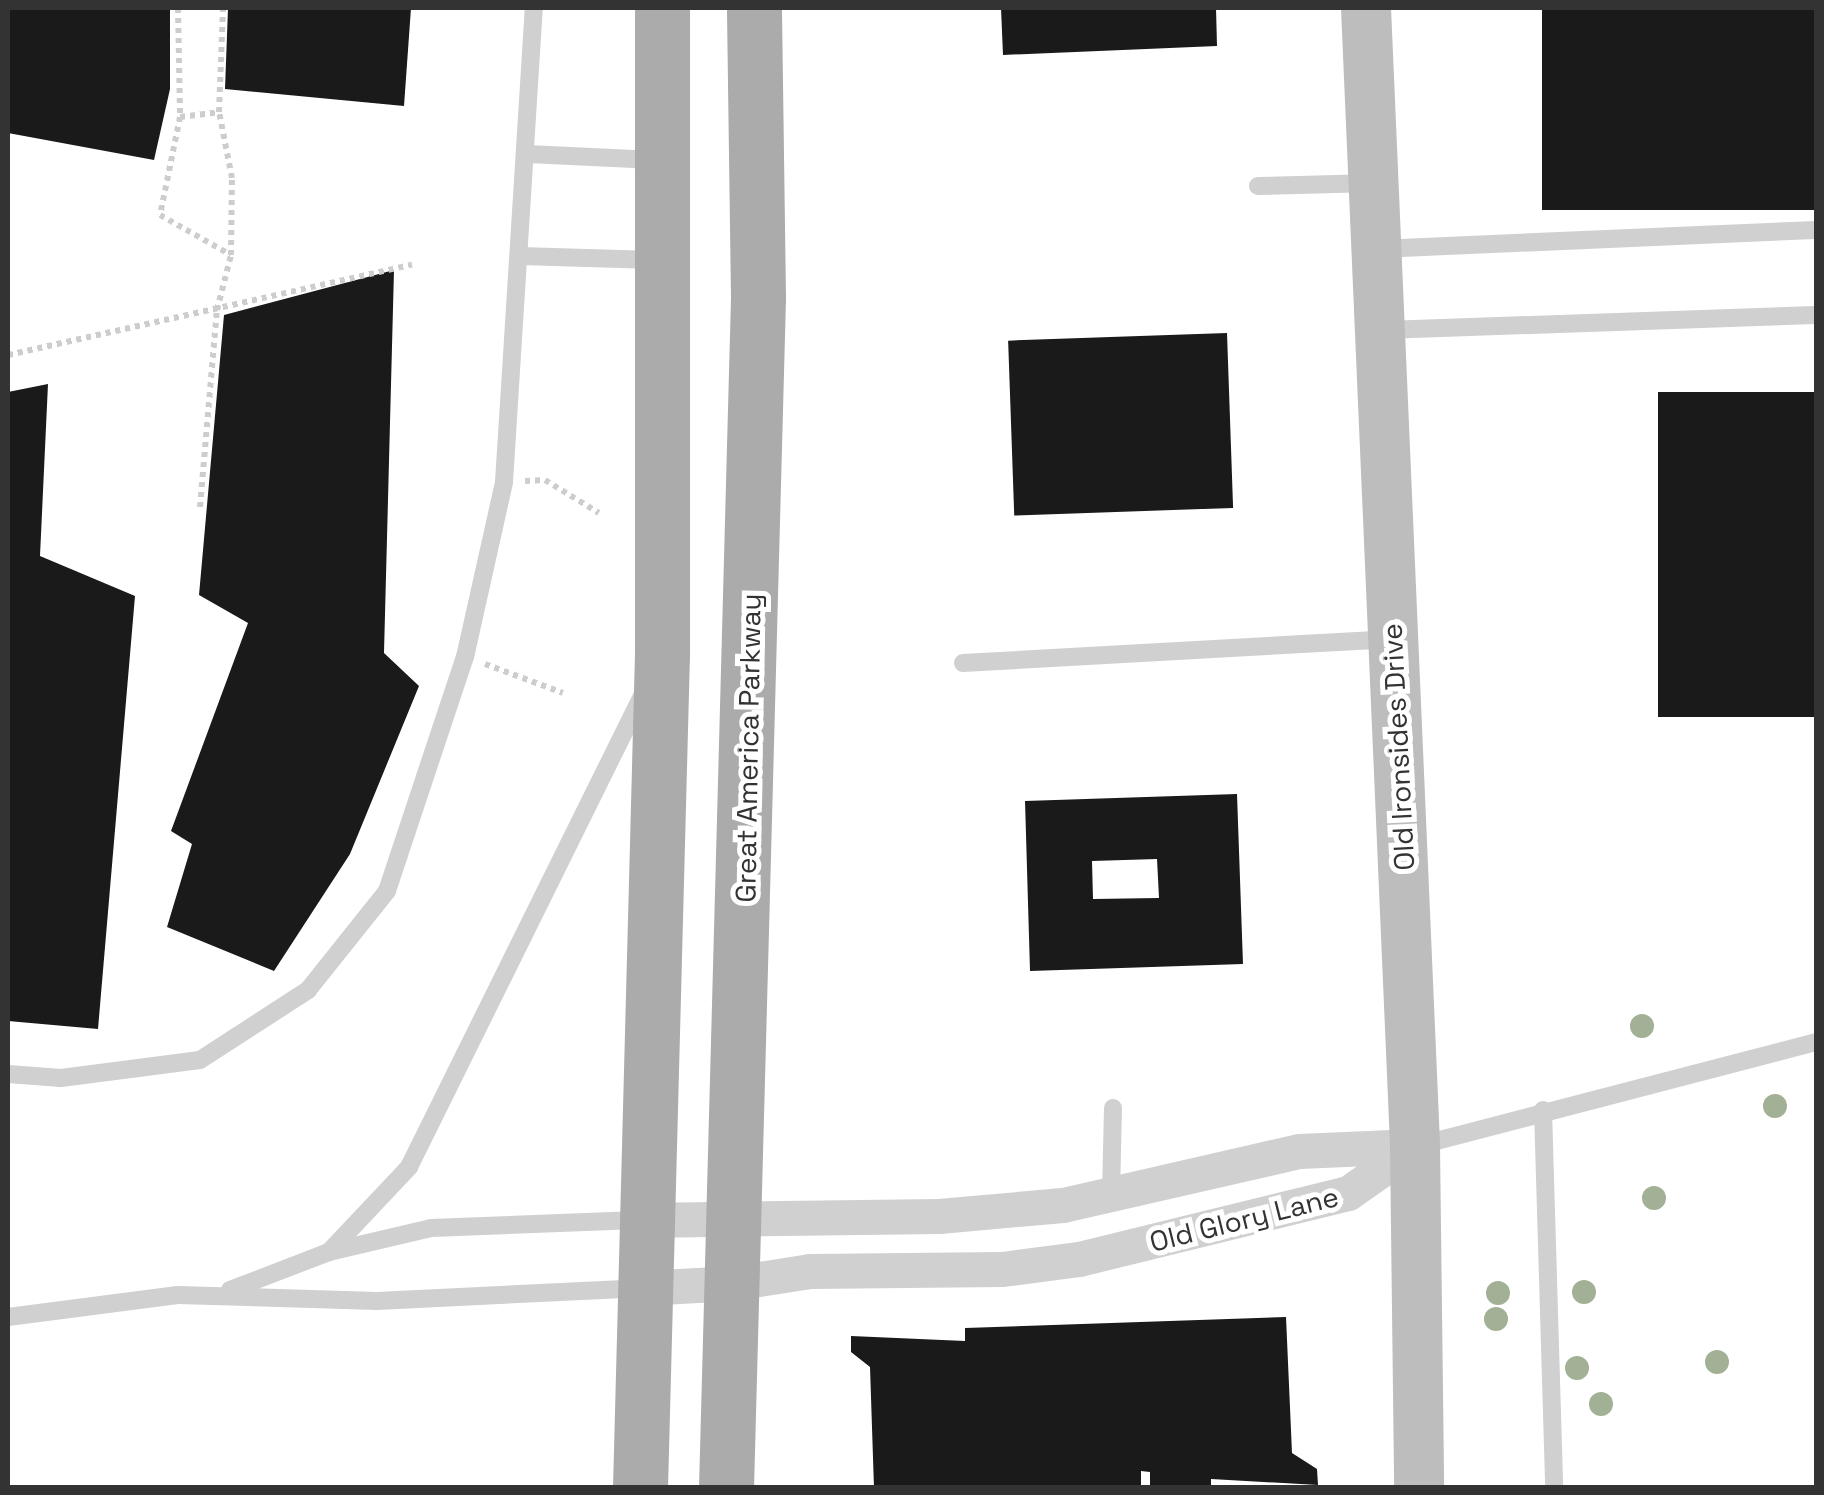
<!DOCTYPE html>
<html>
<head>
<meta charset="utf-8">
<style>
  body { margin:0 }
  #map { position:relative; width:1824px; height:1495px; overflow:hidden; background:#fff; font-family:"Space Grotesk",sans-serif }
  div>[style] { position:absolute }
  .building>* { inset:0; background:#1a1a1a; transform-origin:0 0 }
  .path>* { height:6px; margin-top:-3px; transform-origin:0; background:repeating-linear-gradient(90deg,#cdcdcd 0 5px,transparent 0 10px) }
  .lane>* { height:18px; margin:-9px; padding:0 9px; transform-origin:9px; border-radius:9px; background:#d0d0d0 }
  .street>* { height:35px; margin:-17.5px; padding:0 17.5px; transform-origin:17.5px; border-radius:17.5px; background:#d0d0d0 }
  .secondary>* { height:50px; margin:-25px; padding:0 25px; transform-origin:25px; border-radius:25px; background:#bdbdbd }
  .primary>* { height:55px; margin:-27.5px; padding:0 27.5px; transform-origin:27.5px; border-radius:27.5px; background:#ababab }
  .trees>* { width:24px; height:24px; margin:-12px; border-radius:50%; background:#a2b095 }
  span { translate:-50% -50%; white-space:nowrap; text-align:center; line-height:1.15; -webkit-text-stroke:10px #fff; paint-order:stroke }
  .street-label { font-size:28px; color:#333 }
  .frame { position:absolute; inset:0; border:10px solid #333; pointer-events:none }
</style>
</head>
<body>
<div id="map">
  <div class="building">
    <i style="clip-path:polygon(8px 8px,170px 8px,170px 89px,154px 160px,8px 133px)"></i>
    <i style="clip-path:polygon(228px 8px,411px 8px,404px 106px,225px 89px)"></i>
    <i style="clip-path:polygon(1001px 8px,1216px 8px,1217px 46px,1003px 55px)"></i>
    <i style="left:1542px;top:8px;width:274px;height:202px"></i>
    <i style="clip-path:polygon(394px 270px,384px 653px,419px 686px,350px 854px,274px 971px,167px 927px,192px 844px,171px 831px,248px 623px,199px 595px,224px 315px)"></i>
    <i style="left:1227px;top:333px;width:175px;height:219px;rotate:88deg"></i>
    <i style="clip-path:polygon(48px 384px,40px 556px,135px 596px,98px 1029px,8px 1021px,8px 392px)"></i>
    <i style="left:1816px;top:392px;width:325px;height:158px;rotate:90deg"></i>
    <i style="clip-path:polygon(evenodd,1237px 794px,1243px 964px,1030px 971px,1025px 801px,1237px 794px,1157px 859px,1159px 898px,1093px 899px,1092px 861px,1157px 859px)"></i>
    <i style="clip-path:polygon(1286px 1317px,1292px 1453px,1317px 1469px,1318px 1485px,1211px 1479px,1211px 1488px,1150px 1488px,1150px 1472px,1141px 1471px,1141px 1488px,874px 1488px,870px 1367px,851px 1352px,851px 1336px,965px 1341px,965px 1328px)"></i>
  </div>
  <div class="path">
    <i style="left:178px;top:8px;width:109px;rotate:88.9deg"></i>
    <i style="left:180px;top:117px;width:100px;rotate:101.5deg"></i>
    <i style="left:160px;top:215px;width:81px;rotate:29.4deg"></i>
    <i style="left:180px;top:117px;width:39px;rotate:-7deg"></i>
    <i style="left:8px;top:355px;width:414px;rotate:-12.6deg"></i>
    <i style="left:525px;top:481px;width:20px;rotate:-3deg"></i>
    <i style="left:545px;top:480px;width:63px;rotate:31.4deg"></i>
    <i style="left:200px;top:507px;width:198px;rotate:-85.1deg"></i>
    <i style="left:217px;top:310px;width:57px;rotate:-75.7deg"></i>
    <i style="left:231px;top:255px;width:77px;rotate:-89.3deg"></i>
    <i style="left:232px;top:178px;width:67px;rotate:-101.1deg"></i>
    <i style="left:219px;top:112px;width:104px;rotate:-87.8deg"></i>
    <i style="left:485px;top:664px;width:83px;rotate:20.4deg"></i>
  </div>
  <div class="lane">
    <i style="left:528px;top:154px;width:127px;rotate:2.7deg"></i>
    <i style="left:1258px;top:186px;width:115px;rotate:-1.5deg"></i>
    <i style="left:1378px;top:249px;width:438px;rotate:-2.5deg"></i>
    <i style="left:520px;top:256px;width:134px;rotate:1.7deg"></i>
    <i style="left:1385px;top:330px;width:431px;rotate:-2deg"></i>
    <i style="left:963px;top:663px;width:431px;rotate:-3.2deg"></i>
    <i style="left:8px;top:1074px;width:53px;rotate:4.3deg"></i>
    <i style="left:61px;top:1078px;width:140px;rotate:-7.4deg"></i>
    <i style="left:200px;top:1060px;width:129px;rotate:-32.9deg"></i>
    <i style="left:308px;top:990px;width:127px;rotate:-51.4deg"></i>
    <i style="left:387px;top:891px;width:247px;rotate:-71.6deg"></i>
    <i style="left:465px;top:657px;width:179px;rotate:-77.4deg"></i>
    <i style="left:504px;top:482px;width:475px;rotate:-86.4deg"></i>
    <i style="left:1543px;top:1110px;width:378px;rotate:88.3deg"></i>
    <i style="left:1417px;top:1146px;width:412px;rotate:-14.6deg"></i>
    <i style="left:1111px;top:1195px;width:87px;rotate:-88.7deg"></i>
    <i style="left:329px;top:1252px;width:117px;rotate:-46.7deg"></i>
    <i style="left:409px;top:1167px;width:528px;rotate:-63.68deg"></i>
    <i style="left:230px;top:1290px;width:106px;rotate:-21deg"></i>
    <i style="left:329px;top:1252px;width:105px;rotate:-13.2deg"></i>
    <i style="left:431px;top:1228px;width:213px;rotate:-2.2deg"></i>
    <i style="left:8px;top:1317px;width:171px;rotate:-7.4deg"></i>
    <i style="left:178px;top:1295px;width:199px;rotate:1.7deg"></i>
    <i style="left:377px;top:1301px;width:263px;rotate:-2.8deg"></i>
  </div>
  <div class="street">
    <i style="left:644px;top:1220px;width:295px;rotate:-0.8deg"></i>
    <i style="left:939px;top:1216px;width:124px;rotate:-5.1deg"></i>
    <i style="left:1063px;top:1205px;width:242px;rotate:-12.9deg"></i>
    <i style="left:1299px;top:1151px;width:115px;rotate:-2.5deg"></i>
    <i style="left:643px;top:1288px;width:91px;rotate:-3.1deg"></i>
    <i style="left:734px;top:1283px;width:77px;rotate:-9deg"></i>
    <i style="left:810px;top:1271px;width:192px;rotate:-0.6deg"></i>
    <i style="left:1002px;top:1269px;width:78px;rotate:-7.4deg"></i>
    <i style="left:1079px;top:1259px;width:277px;rotate:-13.8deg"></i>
    <i style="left:1348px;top:1193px;width:82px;rotate:-35deg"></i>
  </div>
  <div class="secondary">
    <i style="left:1366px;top:8px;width:1139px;rotate:87.53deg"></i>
    <i style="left:1415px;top:1146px;width:342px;rotate:89.3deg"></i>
  </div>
  <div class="primary">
    <i style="left:640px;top:1488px;width:832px;rotate:-88.49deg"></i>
    <i style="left:662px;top:656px;width:648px;rotate:-90deg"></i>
    <i style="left:726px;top:1488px;width:1191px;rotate:-88.46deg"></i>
    <i style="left:758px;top:297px;width:289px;rotate:-90.8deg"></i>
  </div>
  <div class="trees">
    <i style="left:1642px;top:1026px"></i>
    <i style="left:1775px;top:1106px"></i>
    <i style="left:1654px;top:1198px"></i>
    <i style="left:1584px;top:1292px"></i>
    <i style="left:1498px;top:1293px"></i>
    <i style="left:1496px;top:1319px"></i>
    <i style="left:1717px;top:1362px"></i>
    <i style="left:1577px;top:1368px"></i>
    <i style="left:1601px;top:1404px"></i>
  </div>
  <div class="street-label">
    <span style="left:1398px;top:747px;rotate:-93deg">Old Ironsides Drive</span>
    <span style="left:748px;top:748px;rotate:-89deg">Great America Parkway</span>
    <span style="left:1244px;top:1219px;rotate:-14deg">Old Glory Lane</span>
  </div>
  <div class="frame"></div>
</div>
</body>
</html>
